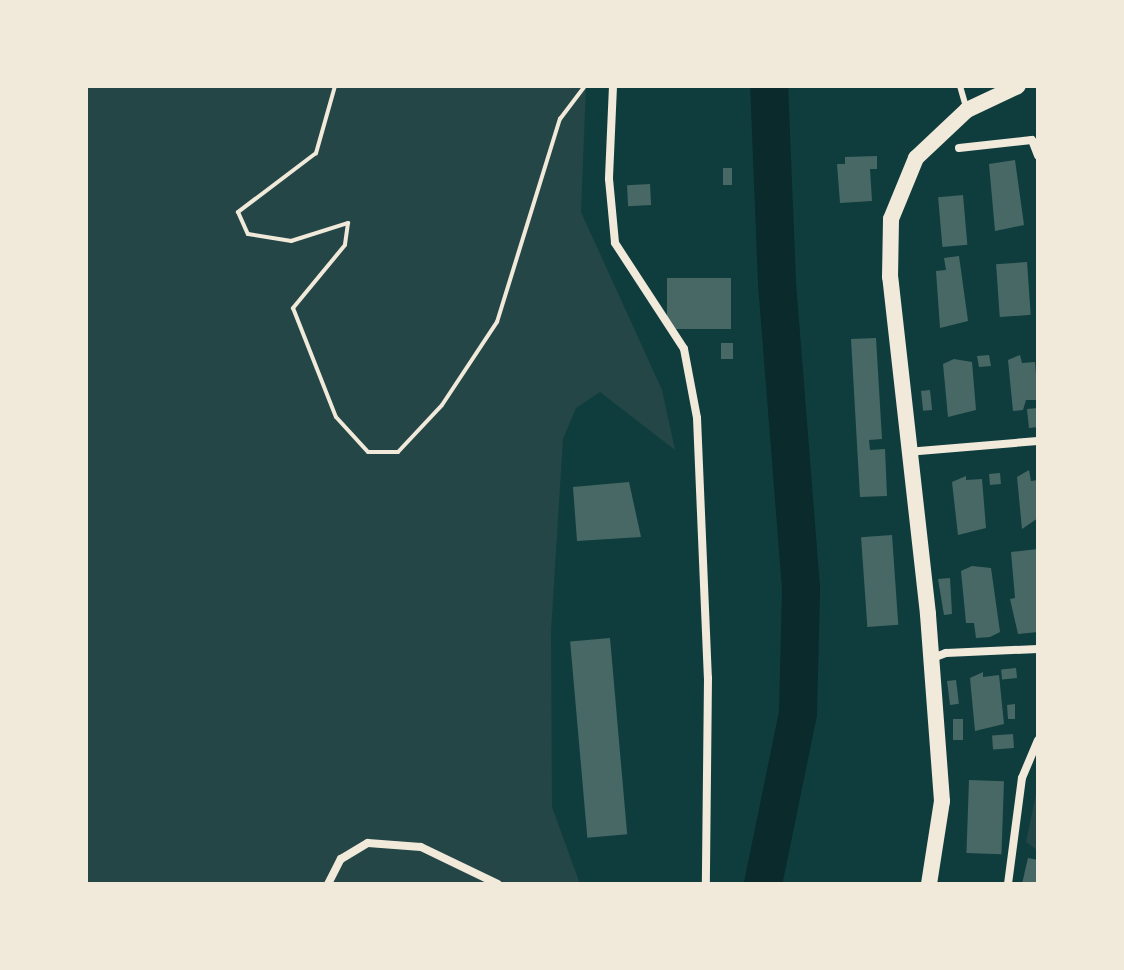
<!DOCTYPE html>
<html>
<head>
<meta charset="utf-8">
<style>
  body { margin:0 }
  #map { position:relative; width:1124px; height:970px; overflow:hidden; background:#0f3d3e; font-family:"Varela Round",sans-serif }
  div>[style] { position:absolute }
  .green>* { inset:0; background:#244646 }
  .river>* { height:38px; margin:-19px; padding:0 19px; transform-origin:19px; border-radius:19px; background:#0a2a2b }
  .building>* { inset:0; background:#486865; transform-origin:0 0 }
  .path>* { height:4px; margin:-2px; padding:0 2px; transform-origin:2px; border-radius:2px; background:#f1e9da }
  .service>* { height:6px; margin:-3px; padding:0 3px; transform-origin:3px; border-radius:3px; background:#f1e9da }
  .minor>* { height:8px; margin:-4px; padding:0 4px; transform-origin:4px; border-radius:4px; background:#f1e9da }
  .secondary>* { height:16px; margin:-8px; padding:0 8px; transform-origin:8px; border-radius:8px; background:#f1e9da }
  span { translate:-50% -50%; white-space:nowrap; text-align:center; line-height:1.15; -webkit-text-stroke:6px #f1e9da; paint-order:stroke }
  .frame { position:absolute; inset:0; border:88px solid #f1e9da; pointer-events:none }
</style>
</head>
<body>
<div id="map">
  <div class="green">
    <i style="clip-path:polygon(86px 86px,586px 86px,581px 212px,662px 390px,675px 450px,600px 392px,576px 408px,563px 439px,551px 632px,552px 807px,580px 884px,86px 884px)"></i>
    <i style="clip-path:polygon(1038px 784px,1038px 851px,1026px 842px)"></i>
  </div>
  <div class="river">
    <i style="left:763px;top:884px;width:175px;rotate:-78.4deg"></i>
    <i style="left:798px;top:713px;width:125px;rotate:-88.6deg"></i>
    <i style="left:801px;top:588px;width:307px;rotate:-94.5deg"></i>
    <i style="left:777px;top:282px;width:196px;rotate:-92.3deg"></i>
  </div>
  <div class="building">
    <i style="clip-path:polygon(877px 156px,877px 169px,870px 169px,872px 201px,840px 203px,837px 164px,845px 164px,845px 157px)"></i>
    <i style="clip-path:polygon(1015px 160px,1024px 225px,995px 231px,989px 164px)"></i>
    <i style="left:723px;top:168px;width:9px;height:17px"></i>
    <i style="left:650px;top:184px;width:21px;height:23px;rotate:87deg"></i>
    <i style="left:963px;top:195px;width:50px;height:25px;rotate:85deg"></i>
    <i style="clip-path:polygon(959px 256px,968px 321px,940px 328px,936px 271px,946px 270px,944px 258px)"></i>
    <i style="left:1027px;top:262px;width:53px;height:31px;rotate:86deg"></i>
    <i style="left:731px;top:278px;width:51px;height:64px;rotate:90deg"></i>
    <i style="clip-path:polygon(876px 338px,882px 439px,869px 440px,870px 450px,885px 449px,887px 496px,860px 497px,851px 339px)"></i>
    <i style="left:721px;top:343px;width:12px;height:16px"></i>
    <i style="clip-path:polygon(989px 355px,991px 366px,979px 367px,977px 356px)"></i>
    <i style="clip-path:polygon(1020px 355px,1022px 363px,1035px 362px,1038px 400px,1026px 400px,1023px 410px,1013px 411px,1008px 360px)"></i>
    <i style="clip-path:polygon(954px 359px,972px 362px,976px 410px,948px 417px,943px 364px)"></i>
    <i style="left:930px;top:390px;width:20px;height:9px;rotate:84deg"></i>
    <i style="clip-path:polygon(1038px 408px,1038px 427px,1029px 428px,1027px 409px)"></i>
    <i style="clip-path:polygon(1029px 470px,1031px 481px,1038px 480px,1038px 518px,1022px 529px,1017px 477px)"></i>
    <i style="left:1000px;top:473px;width:11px;height:11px;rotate:85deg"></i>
    <i style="clip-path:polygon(966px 476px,966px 480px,982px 479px,986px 528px,958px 535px,952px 482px)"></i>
    <i style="clip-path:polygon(629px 482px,641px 537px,577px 541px,573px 487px)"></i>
    <i style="left:892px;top:535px;width:90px;height:31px;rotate:86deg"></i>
    <i style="clip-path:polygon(1038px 549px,1038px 632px,1018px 634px,1010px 599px,1015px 598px,1011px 552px)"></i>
    <i style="clip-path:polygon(972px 566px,991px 568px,1000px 632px,990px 637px,976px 638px,974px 623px,966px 623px,961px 571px)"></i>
    <i style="clip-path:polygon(950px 578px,952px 614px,944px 615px,938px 579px)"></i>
    <i style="left:610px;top:638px;width:197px;height:40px;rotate:85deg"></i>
    <i style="left:1016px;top:668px;width:10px;height:15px;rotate:84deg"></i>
    <i style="clip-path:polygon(983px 672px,983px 677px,999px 675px,1004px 724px,975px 731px,970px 678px)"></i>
    <i style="left:956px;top:680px;width:24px;height:9px;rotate:83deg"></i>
    <i style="clip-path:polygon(1015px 704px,1015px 719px,1008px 719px,1007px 705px)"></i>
    <i style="left:953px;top:719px;width:10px;height:21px"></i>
    <i style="left:1013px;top:734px;width:14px;height:21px;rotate:86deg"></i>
    <i style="left:969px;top:780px;width:35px;height:73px;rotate:2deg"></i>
    <i style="clip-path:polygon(1028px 858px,1038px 860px,1038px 884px,1022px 884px)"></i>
  </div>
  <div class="path">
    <i style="left:335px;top:86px;width:70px;rotate:105.8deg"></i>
    <i style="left:316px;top:153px;width:98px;rotate:142.9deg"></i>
    <i style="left:238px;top:212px;width:24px;rotate:66deg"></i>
    <i style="left:248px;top:234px;width:44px;rotate:9.2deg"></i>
    <i style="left:291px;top:241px;width:60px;rotate:-17.5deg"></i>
    <i style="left:348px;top:223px;width:22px;rotate:98deg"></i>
    <i style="left:345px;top:245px;width:82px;rotate:129.5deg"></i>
    <i style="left:293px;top:308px;width:117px;rotate:68.5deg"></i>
    <i style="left:336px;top:417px;width:47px;rotate:47.6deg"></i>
    <i style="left:368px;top:452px;width:30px"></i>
    <i style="left:398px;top:452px;width:64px;rotate:-46.9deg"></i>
    <i style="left:442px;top:405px;width:100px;rotate:-56.5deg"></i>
    <i style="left:497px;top:322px;width:213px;rotate:-72.8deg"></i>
    <i style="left:560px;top:119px;width:41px;rotate:-52.9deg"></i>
  </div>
  <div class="service">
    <i style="left:960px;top:86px;width:22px;rotate:74deg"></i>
  </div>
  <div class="minor">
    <i style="left:613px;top:86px;width:93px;rotate:92.5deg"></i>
    <i style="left:609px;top:179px;width:64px;rotate:84.6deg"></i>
    <i style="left:615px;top:243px;width:126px;rotate:56.9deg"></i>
    <i style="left:684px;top:349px;width:70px;rotate:79.3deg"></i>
    <i style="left:697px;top:418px;width:260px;rotate:87.6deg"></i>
    <i style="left:708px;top:678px;width:206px;rotate:90.6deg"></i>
    <i style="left:959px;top:148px;width:73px;rotate:-6.3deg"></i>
    <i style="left:1032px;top:140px;width:17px;rotate:69deg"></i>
    <i style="left:907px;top:452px;width:131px;rotate:-4.8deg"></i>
    <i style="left:930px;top:659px;width:17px;rotate:-21deg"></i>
    <i style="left:946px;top:653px;width:92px;rotate:-2.5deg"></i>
    <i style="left:328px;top:884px;width:28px;rotate:-63deg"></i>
    <i style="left:341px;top:859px;width:31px;rotate:-31deg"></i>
    <i style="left:368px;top:843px;width:53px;rotate:4.3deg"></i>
    <i style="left:421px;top:847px;width:85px;rotate:25.7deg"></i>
    <i style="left:1008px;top:884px;width:107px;rotate:-82.5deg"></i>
    <i style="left:1022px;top:778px;width:41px;rotate:-67.2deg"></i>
  </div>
  <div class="secondary">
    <i style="left:929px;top:884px;width:84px;rotate:-81.1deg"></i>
    <i style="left:942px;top:801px;width:188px;rotate:-94.3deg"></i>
    <i style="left:928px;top:614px;width:339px;rotate:-96.4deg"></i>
    <i style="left:890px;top:277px;width:58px;rotate:-89deg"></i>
    <i style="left:891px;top:219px;width:66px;rotate:-67.7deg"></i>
    <i style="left:916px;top:158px;width:70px;rotate:-43.3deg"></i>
    <i style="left:967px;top:110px;width:56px;rotate:-25.2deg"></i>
  </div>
  <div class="frame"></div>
</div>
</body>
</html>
